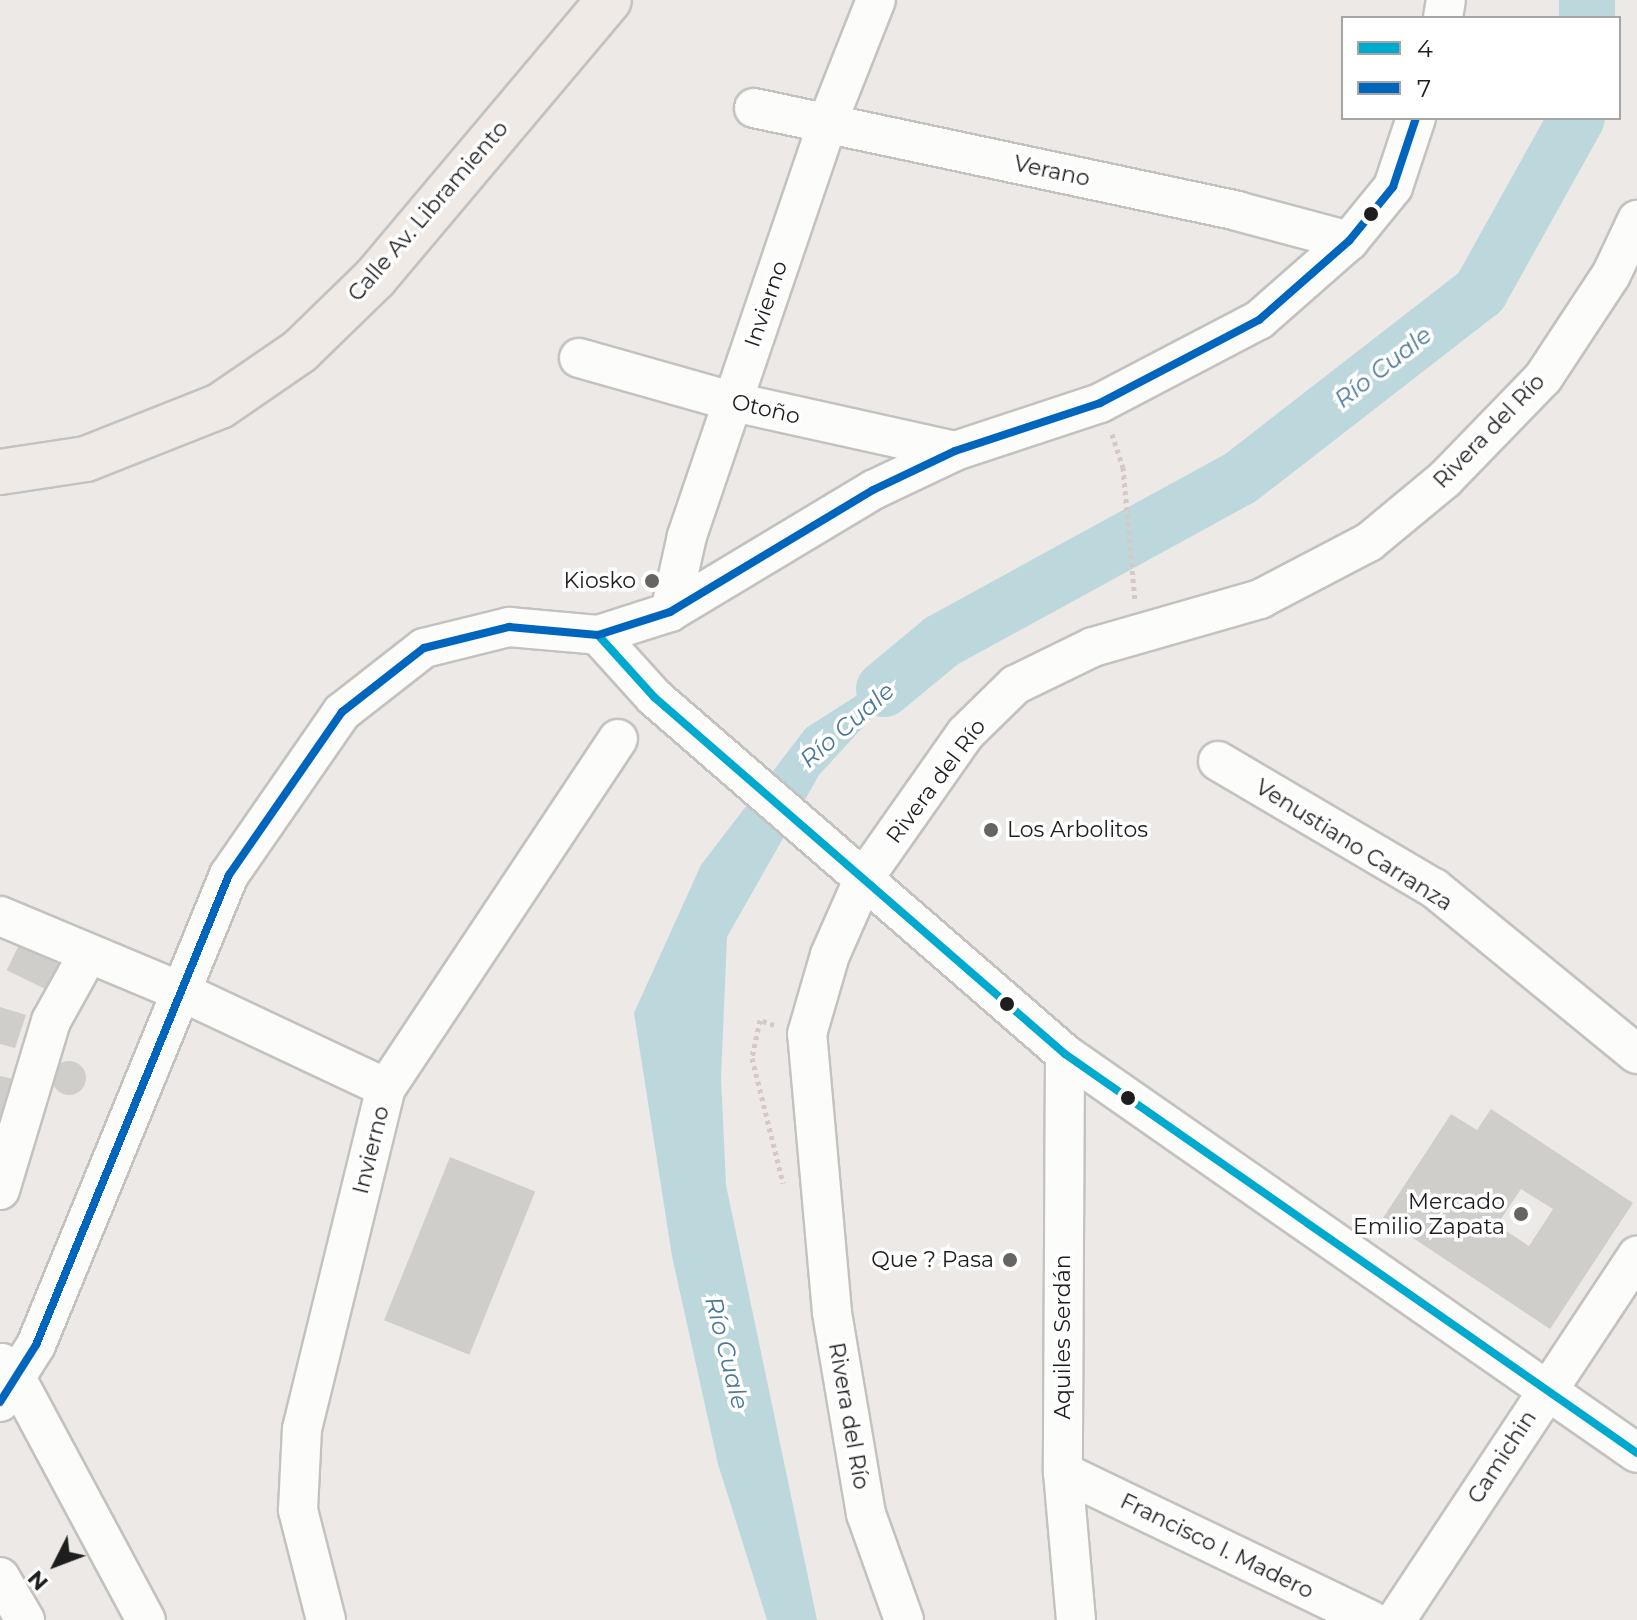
<!DOCTYPE html>
<html>
<head>
<meta charset="utf-8">
<style>
  body { margin:0 }
  #map { position:relative; width:1637px; height:1620px; overflow:hidden; background:#ece9e6; font-family:Montserrat,sans-serif }
  div>[style] { position:absolute }
  .water>* { inset:0; background:#bcd8dd }
  .river>* { height:56px; margin:-28px; padding:0 28px; transform-origin:28px; border-radius:28px; background:#bcd8dd }
  .building>* { inset:0; background:#d0cecb; transform-origin:0 0 }
  .round { border-radius:50% }
  .path>* { height:5px; margin-top:-2.5px; transform-origin:0; background:repeating-linear-gradient(90deg,#d5c8c7 0 4px,transparent 0 8px) }
  .roads { filter:drop-shadow(2px 0 #c3c2c1) drop-shadow(-2px 0 #c3c2c1) drop-shadow(0 2px #c3c2c1) drop-shadow(0 -2px #c3c2c1) }
  .minor>* { height:38px; margin:-19px; padding:0 19px; transform-origin:19px; border-radius:19px; background:#fcfcfb }
  .primary>* { height:44px; margin:-22px; padding:0 22px; transform-origin:22px; border-radius:22px; background:#efeae5 }
  .bus-1>* { height:8px; margin:-4px; padding:0 4px; transform-origin:4px; border-radius:4px; background:#00a9ce }
  .bus-2>* { height:8px; margin:-4px; padding:0 4px; transform-origin:4px; border-radius:4px; background:#0065bd }
  .dots>* { width:22px; height:22px; translate:-50% -50%; box-sizing:border-box; border:4px solid #fff; border-radius:50% }
  span { translate:-50% -50%; white-space:nowrap; text-align:center; line-height:1.15; -webkit-text-stroke:7px #fff; paint-order:stroke }
  .street-label { font-size:22px; color:#1e1e1e }
  .poi-label { font-size:22px; color:#1e1e1e }
  .right { translate:-100% -50%; text-align:right }
  .left { translate:0 -50%; text-align:left }
  .water-label { font-size:24px; color:#4b7798; font-style:italic }
  .legend { position:absolute; left:1341px; top:16px; width:280px; height:104px; box-sizing:border-box; background:#fff; border:2px solid #a5a5a5; margin:0; padding:10px 14px; list-style:none; font-size:24px; color:#1e1e1e }
  .legend li { display:flex; align-items:center; gap:16px; height:40px }
  .legend b { width:40px; border:2px solid #a5a5a5 }
  .north { position:absolute; left:16px; top:1524px; width:80px; height:80px; -webkit-text-stroke:6px #fff; paint-order:stroke; rotate:228deg; font-size:22px; font-weight:700; line-height:32px; text-align:center; color:#1e1e1e }
  .north::after { content:''; display:block; margin:auto; width:28px; height:36px; background:#1e1e1e; clip-path:polygon(50% 0,100% 100%,50% 72%,0 100%) }
</style>
</head>
<body>
<div id="map">
  <div class="water">
    <i style="clip-path:polygon(942px 641px,819px 775px,727px 937px,721px 1077px,726px 1185px,817px 1620px,767px 1620px,718px 1464px,672px 1256px,634px 1013px,701px 865px,806px 728px)"></i>
  </div>
  <div class="river">
    <i style="left:1587px;top:0;width:18px;rotate:90deg"></i>
    <i style="left:884px;top:689px;width:75px;rotate:-39.6deg"></i>
    <i style="left:942px;top:641px;width:340px;rotate:-28.7deg"></i>
    <i style="left:1240px;top:478px;width:304px;rotate:-37.8deg"></i>
    <i style="left:1480px;top:292px;width:199px;rotate:-60.9deg"></i>
  </div>
  <div class="building">
    <i style="left:19px;top:945px;width:51px;height:28px;rotate:26deg"></i>
    <i style="clip-path:polygon(0 1007px,26px 1015px,15px 1048px,0 1044px)"></i>
    <i class="round" style="left:52px;top:1061px;width:34px;height:34px"></i>
    <i style="clip-path:polygon(0 1076px,18px 1080px,0 1144px)"></i>
    <i style="clip-path:polygon(evenodd,1491px 1109px,1633px 1203px,1550px 1329px,1383px 1218px,1451px 1114px,1477px 1130px,1491px 1109px,1521px 1189px,1553px 1209px,1529px 1246px,1497px 1225px,1521px 1189px)"></i>
    <i style="left:450px;top:1157px;width:92px;height:176px;rotate:22deg"></i>
  </div>
  <div class="path">
    <i style="left:1112px;top:434px;width:35px;rotate:72deg"></i>
    <i style="left:1123px;top:467px;width:136px;rotate:84.9deg"></i>
    <i style="left:774px;top:1025px;width:15px;rotate:-160deg"></i>
    <i style="left:760px;top:1020px;width:39px;rotate:102deg"></i>
    <i style="left:752px;top:1058px;width:129px;rotate:76.1deg"></i>
  </div>
  <div class="roads">
    <div class="minor">
      <i style="left:1443px;top:18px;width:18px;rotate:-81deg"></i>
      <i style="left:754px;top:108px;width:494px;rotate:12deg"></i>
      <i style="left:1237px;top:211px;width:116px;rotate:15deg"></i>
      <i style="left:579px;top:358px;width:161px;rotate:15.8deg"></i>
      <i style="left:734px;top:402px;width:226px;rotate:12.5deg"></i>
      <i style="left:670px;top:612px;width:78px;rotate:-77.4deg"></i>
      <i style="left:687px;top:536px;width:438px;rotate:-71.2deg"></i>
      <i style="left:828px;top:121px;width:130px;rotate:-68.4deg"></i>
      <i style="left:598px;top:635px;width:84px;rotate:47.9deg"></i>
      <i style="left:654px;top:697px;width:544px;rotate:40.98deg"></i>
      <i style="left:1065px;top:1054px;width:697px;rotate:34.9deg"></i>
      <i style="left:1218px;top:761px;width:251px;rotate:30.5deg"></i>
      <i style="left:1434px;top:888px;width:262px;rotate:39.3deg"></i>
      <i style="left:0;top:916px;width:197px;rotate:22.7deg"></i>
      <i style="left:182px;top:992px;width:225px;rotate:25.2deg"></i>
      <i style="left:1065px;top:1054px;width:418px;rotate:90.3deg"></i>
      <i style="left:1063px;top:1472px;width:149px;rotate:85deg"></i>
      <i style="left:0;top:1190px;width:177px;rotate:-73.2deg"></i>
      <i style="left:51px;top:1021px;width:74px;rotate:-61deg"></i>
      <i style="left:2px;top:1363px;width:18px;rotate:45deg"></i>
      <i style="left:15px;top:1376px;width:277px;rotate:61.8deg"></i>
      <i style="left:0;top:1402px;width:67px;rotate:-57.7deg"></i>
      <i style="left:36px;top:1345px;width:508px;rotate:-67.68deg"></i>
      <i style="left:229px;top:875px;width:198px;rotate:-55.3deg"></i>
      <i style="left:342px;top:712px;width:104px;rotate:-38deg"></i>
      <i style="left:424px;top:648px;width:88px;rotate:-13.9deg"></i>
      <i style="left:509px;top:627px;width:89px;rotate:5.1deg"></i>
      <i style="left:598px;top:635px;width:76px;rotate:-17.7deg"></i>
      <i style="left:670px;top:612px;width:237px;rotate:-31deg"></i>
      <i style="left:873px;top:490px;width:91px;rotate:-25.4deg"></i>
      <i style="left:955px;top:451px;width:153px;rotate:-18.3deg"></i>
      <i style="left:1100px;top:403px;width:179px;rotate:-27.6deg"></i>
      <i style="left:1259px;top:320px;width:120px;rotate:-41.3deg"></i>
      <i style="left:1349px;top:241px;width:70px;rotate:-50.8deg"></i>
      <i style="left:1393px;top:187px;width:73px;rotate:-71.6deg"></i>
      <i style="left:1063px;top:1472px;width:342px;rotate:25.7deg"></i>
      <i style="left:0;top:1577px;width:50px;rotate:59.8deg"></i>
      <i style="left:326px;top:1620px;width:114px;rotate:-104.3deg"></i>
      <i style="left:298px;top:1510px;width:81px;rotate:-87.2deg"></i>
      <i style="left:302px;top:1429px;width:351px;rotate:-76.2deg"></i>
      <i style="left:386px;top:1088px;width:419px;rotate:-56.4deg"></i>
      <i style="left:904px;top:1620px;width:113px;rotate:-109.7deg"></i>
      <i style="left:866px;top:1514px;width:205px;rotate:-99.6deg"></i>
      <i style="left:832px;top:1312px;width:279px;rotate:-95.1deg"></i>
      <i style="left:807px;top:1034px;width:82px;rotate:-73.8deg"></i>
      <i style="left:830px;top:955px;width:84px;rotate:-66.2deg"></i>
      <i style="left:864px;top:878px;width:177px;rotate:-54.9deg"></i>
      <i style="left:966px;top:733px;width:69px;rotate:-44.4deg"></i>
      <i style="left:1015px;top:685px;width:87px;rotate:-26deg"></i>
      <i style="left:1093px;top:647px;width:174px;rotate:-16deg"></i>
      <i style="left:1260px;top:599px;width:123px;rotate:-27.6deg"></i>
      <i style="left:1369px;top:542px;width:99px;rotate:-39.7deg"></i>
      <i style="left:1445px;top:479px;width:141px;rotate:-45.9deg"></i>
      <i style="left:1543px;top:378px;width:123px;rotate:-56.6deg"></i>
      <i style="left:1611px;top:275px;width:61px;rotate:-64.7deg"></i>
      <i style="left:1396px;top:1620px;width:437px;rotate:-56.5deg"></i>
    </div>
    <div class="primary">
      <i style="left:0;top:472px;width:87px;rotate:-8.6deg"></i>
      <i style="left:86px;top:459px;width:144px;rotate:-21.6deg"></i>
      <i style="left:220px;top:406px;width:97px;rotate:-34.5deg"></i>
      <i style="left:300px;top:351px;width:105px;rotate:-44.2deg"></i>
      <i style="left:375px;top:278px;width:363px;rotate:-49.9deg"></i>
    </div>
  </div>
  <div class="bus-1">
    <i style="left:598px;top:635px;width:84px;rotate:47.9deg"></i>
    <i style="left:654px;top:697px;width:544px;rotate:40.98deg"></i>
    <i style="left:1065px;top:1054px;width:697px;rotate:34.9deg"></i>
  </div>
  <div class="bus-2">
    <i style="left:0;top:1402px;width:67px;rotate:-57.7deg"></i>
    <i style="left:36px;top:1345px;width:508px;rotate:-67.68deg"></i>
    <i style="left:229px;top:875px;width:198px;rotate:-55.3deg"></i>
    <i style="left:342px;top:712px;width:104px;rotate:-38deg"></i>
    <i style="left:424px;top:648px;width:88px;rotate:-13.9deg"></i>
    <i style="left:509px;top:627px;width:89px;rotate:5.1deg"></i>
    <i style="left:598px;top:635px;width:76px;rotate:-17.7deg"></i>
    <i style="left:670px;top:612px;width:237px;rotate:-31deg"></i>
    <i style="left:873px;top:490px;width:91px;rotate:-25.4deg"></i>
    <i style="left:955px;top:451px;width:153px;rotate:-18.3deg"></i>
    <i style="left:1100px;top:403px;width:179px;rotate:-27.6deg"></i>
    <i style="left:1259px;top:320px;width:120px;rotate:-41.3deg"></i>
    <i style="left:1349px;top:241px;width:70px;rotate:-50.8deg"></i>
    <i style="left:1393px;top:187px;width:73px;rotate:-71.6deg"></i>
  </div>
  <div class="dots">
    <i style="left:1371px;top:214px;background:#1e1e1e"></i>
    <i style="left:652px;top:581px;background:#666564"></i>
    <i style="left:991px;top:830px;background:#666564"></i>
    <i style="left:1007px;top:1004px;background:#1e1e1e"></i>
    <i style="left:1128px;top:1098px;background:#1e1e1e"></i>
    <i style="left:1521px;top:1214px;background:#666564"></i>
    <i style="left:1010px;top:1260px;background:#666564"></i>
  </div>
  <div class="street-label">
    <span style="left:1052px;top:171px;rotate:12deg">Verano</span>
    <span style="left:428px;top:211px;rotate:-49deg">Calle Av. Libramiento</span>
    <span style="left:766px;top:304px;rotate:-71deg">Invierno</span>
    <span style="left:766px;top:409px;rotate:13deg">Otoño</span>
    <span style="left:1489px;top:431px;rotate:-46deg">Rivera del Río</span>
    <span style="left:936px;top:781px;rotate:-53deg">Rivera del Río</span>
    <span style="left:1354px;top:845px;rotate:32deg">Venustiano Carranza</span>
    <span style="left:371px;top:1150px;rotate:-76deg">Invierno</span>
    <span style="left:1063px;top:1337px;rotate:-90deg">Aquiles Serdán</span>
    <span style="left:849px;top:1416px;rotate:80deg">Rivera del Río</span>
    <span style="left:1502px;top:1457px;rotate:-57deg">Camichin</span>
    <span style="left:1217px;top:1546px;rotate:26deg">Francisco I. Madero</span>
  </div>
  <div class="poi-label">
    <span class="right" style="left:636px;top:581px">Kiosko</span>
    <span class="left" style="left:1007px;top:830px">Los Arbolitos</span>
    <span class="right" style="left:1505px;top:1214px">Mercado<br>Emilio Zapata</span>
    <span class="right" style="left:994px;top:1260px">Que ? Pasa</span>
  </div>
  <div class="water-label">
    <span style="left:1383px;top:367px;rotate:-38deg">Río Cuale</span>
    <span style="left:847px;top:725px;rotate:-41deg">Río Cuale</span>
    <span style="left:727px;top:1353px;rotate:76deg">Río Cuale</span>
  </div>
  <ul class="legend">
  <li><b style="height:10px;background:#00a9ce"></b>4</li>
  <li><b style="height:10px;background:#0065bd"></b>7</li>
  </ul>
  <div class="north">N</div>
</div>
</body>
</html>
